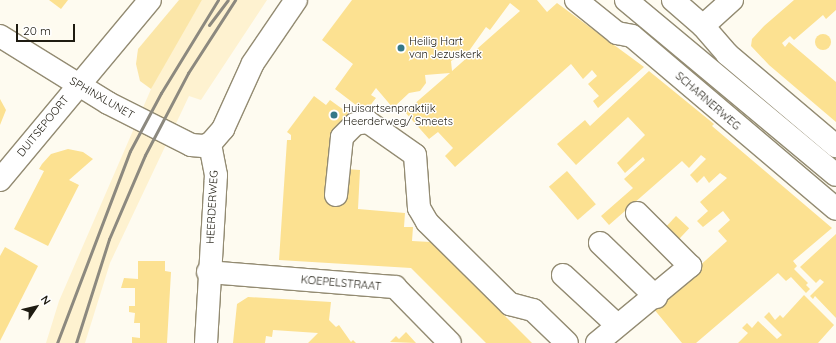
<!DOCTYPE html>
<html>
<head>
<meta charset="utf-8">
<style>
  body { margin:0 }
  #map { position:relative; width:836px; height:343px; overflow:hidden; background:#fefbf0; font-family:Quicksand,sans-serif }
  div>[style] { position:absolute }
  .built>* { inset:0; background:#fef2d0 }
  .green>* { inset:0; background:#fbe6a8 }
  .building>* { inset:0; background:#fce191; transform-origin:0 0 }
  .round { border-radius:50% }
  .roads { filter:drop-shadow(1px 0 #938b72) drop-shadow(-1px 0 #938b72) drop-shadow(0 1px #938b72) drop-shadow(0 -1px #938b72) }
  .minor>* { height:22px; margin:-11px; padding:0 11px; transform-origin:11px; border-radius:11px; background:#fff }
  .rail>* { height:3px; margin:-1.5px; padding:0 1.5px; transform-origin:1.5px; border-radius:1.5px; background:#8c897f }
  .dots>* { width:11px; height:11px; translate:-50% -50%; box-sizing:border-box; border:2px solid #fff; border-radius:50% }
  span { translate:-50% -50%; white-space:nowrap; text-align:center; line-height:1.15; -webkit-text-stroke:3px #fff; paint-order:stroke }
  .poi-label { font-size:11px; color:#1e1b11 }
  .left { translate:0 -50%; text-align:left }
  .street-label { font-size:11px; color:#1e1b11 }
  .north { position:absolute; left:16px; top:287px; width:40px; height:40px; -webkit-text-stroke:3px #fff; paint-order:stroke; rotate:55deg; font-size:11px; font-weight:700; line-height:16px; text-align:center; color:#1e1b11 }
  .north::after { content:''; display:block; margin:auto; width:14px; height:18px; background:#1e1b11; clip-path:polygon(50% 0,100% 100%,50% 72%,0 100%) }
  .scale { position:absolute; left:16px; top:24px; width:59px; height:18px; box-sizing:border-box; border:2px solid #1e1b11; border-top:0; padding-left:5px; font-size:12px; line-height:14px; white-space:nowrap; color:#1e1b11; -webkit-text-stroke:3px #fff; paint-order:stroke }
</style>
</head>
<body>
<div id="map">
  <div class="built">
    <i style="clip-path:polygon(202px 0,267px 0,201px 100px,189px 96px,110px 263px,85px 343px,46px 343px,59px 301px,158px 73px)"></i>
  </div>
  <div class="green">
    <i style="clip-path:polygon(179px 0,202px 0,151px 89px,140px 81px,136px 64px,138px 49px)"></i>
  </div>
  <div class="building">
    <i style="clip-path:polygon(49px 0,68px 0,61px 9px)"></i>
    <i style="clip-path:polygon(evenodd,352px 0,537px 0,547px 12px,557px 3px,644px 67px,598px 108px,593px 101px,599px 96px,588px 84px,597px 76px,592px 70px,583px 79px,571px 64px,455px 167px,445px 156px,453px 148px,438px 132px,429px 139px,405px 112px,450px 73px,425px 75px,426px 83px,420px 91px,409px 93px,393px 108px,376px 88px,371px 95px,376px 98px,365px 112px,335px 89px,353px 64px,322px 40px,352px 0,510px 3px,520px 11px,452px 71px,451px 61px,460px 55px,464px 58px,486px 27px,490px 30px,510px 3px)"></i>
    <i style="clip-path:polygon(794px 0,836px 0,836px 10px,826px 19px,823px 15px,794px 40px,790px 36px,782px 43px,785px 47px,789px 42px,836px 82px,836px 122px,769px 65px,751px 46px,752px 39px,764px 26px)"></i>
    <i class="round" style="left:815px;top:34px;width:16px;height:16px"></i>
    <i style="clip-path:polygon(649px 71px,714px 124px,712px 126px,832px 228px,793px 261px,797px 266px,794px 269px,808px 283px,806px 285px,810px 289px,806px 293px,791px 277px,786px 281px,778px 273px,696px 343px,682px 343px,653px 308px,727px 241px,718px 231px,730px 220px,723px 211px,703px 227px,697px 221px,708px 211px,700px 202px,727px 178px,720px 173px,709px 183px,704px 176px,697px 183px,690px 175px,706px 159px,701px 155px,689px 168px,682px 161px,609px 225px,601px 216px,633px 188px,624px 179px,645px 160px,643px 157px,625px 173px,617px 163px,645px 135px,628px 117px,576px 165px,557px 144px,585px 120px,590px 126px)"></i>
    <i style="clip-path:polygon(314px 96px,326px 105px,330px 100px,348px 113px,332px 136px,346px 169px,360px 170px,358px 209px,405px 213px,404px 227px,413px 227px,412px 241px,431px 242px,532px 343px,486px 343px,411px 268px,279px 260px,287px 140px,291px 140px,291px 135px,287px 132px)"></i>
    <i style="clip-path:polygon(0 99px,6px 110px,0 125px)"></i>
    <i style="clip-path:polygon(68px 149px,83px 152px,93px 159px,69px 180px,79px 185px,48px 246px,14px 229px,44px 171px,39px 169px,42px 164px,51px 154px)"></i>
    <i style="left:567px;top:171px;width:44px;height:24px;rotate:49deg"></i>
    <i style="left:676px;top:216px;width:18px;height:15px;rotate:43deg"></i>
    <i style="clip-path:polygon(836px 234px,836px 318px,815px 296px,813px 299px,810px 296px,824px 282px,820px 279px,816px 283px,800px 267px)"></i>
    <i style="clip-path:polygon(5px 247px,38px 266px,0 341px,0 256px)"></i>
    <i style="clip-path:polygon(138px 261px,165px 261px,165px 271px,171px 272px,167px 343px,132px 343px,132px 337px,140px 338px,140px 323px,134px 323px,135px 313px,129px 312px,129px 306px,135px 306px,135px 288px,121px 288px,124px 278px,138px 279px)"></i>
    <i style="clip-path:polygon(804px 295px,834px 325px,818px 343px,738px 343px,748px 333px,742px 328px,747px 323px,752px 328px,758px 321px,777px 339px,782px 335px,764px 317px,769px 312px,775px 320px,780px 315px,783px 318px)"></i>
    <i style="clip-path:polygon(248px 297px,331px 302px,329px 320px,336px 327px,339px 325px,351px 342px,353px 340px,356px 343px,308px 343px,318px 333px,273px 330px,272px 337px,266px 336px,265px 343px,233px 343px,237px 304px)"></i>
    <i style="clip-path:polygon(406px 332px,416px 343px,390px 342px,396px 336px,399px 339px)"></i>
  </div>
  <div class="roads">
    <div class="minor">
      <i style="left:576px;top:0;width:53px;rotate:38.8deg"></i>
      <i style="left:617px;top:33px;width:15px;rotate:11deg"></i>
      <i style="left:632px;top:36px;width:267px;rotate:40.3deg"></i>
      <i style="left:626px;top:0;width:273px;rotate:39.8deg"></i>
      <i style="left:673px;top:0;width:40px;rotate:41deg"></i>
      <i style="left:703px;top:26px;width:37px;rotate:49deg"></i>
      <i style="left:727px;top:54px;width:143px;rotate:40.2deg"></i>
      <i style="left:703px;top:26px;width:39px;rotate:-42deg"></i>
      <i style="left:0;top:36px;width:127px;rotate:31.8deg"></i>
      <i style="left:108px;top:103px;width:93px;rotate:26.8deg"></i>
      <i style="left:191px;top:145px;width:12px;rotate:5deg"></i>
      <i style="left:203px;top:146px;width:7px;rotate:-16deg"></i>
      <i style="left:210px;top:144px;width:20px;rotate:-49deg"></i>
      <i style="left:223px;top:129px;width:72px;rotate:-65.6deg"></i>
      <i style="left:253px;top:63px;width:76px;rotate:-55.7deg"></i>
      <i style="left:0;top:180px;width:234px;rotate:-50.2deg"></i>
      <i style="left:336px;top:195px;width:58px;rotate:-84.1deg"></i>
      <i style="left:342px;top:137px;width:18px;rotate:-45deg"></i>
      <i style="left:355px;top:124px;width:13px;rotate:-9deg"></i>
      <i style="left:368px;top:122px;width:57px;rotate:35.1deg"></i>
      <i style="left:415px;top:155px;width:53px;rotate:85.7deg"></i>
      <i style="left:419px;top:208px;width:16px;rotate:60deg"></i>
      <i style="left:427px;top:222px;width:117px;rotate:44.7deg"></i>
      <i style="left:510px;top:304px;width:24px;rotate:15deg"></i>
      <i style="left:533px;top:310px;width:47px;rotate:44.1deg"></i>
      <i style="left:600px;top:243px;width:78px;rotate:44deg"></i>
      <i style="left:208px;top:272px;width:188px;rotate:4.6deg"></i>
      <i style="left:395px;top:287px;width:78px;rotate:45.5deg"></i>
      <i style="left:563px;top:275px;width:72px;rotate:42.8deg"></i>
      <i style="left:206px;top:343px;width:168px;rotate:-86.6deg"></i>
      <i style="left:216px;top:175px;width:32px;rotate:-101deg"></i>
      <i style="left:597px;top:343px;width:121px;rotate:-39.6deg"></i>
      <i style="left:690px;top:266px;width:75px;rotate:-135deg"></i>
    </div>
  </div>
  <div class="rail">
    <i style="left:209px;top:25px;width:31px;rotate:-53deg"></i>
    <i style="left:57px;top:343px;width:205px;rotate:-69.2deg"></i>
    <i style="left:130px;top:151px;width:66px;rotate:-61.9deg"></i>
    <i style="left:161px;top:93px;width:109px;rotate:-58.5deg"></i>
    <i style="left:76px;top:343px;width:109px;rotate:-72.4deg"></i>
    <i style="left:109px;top:239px;width:91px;rotate:-66.8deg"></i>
    <i style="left:145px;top:155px;width:93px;rotate:-62.3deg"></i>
    <i style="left:188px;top:73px;width:87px;rotate:-57.2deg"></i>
  </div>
  <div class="dots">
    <i style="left:401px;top:48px;background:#357988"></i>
    <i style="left:334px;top:115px;background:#357988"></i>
  </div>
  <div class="poi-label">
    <span class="left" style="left:409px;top:48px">Heilig Hart<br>van Jezuskerk</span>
    <span class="left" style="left:343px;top:115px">Huisartsenpraktijk<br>Heerderweg/ Smeets</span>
  </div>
  <div class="street-label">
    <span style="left:102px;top:98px;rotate:30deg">SPHINXLUNET</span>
    <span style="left:708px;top:101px;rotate:41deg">SCHARNERWEG</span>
    <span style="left:43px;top:126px;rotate:-51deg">DUITSEPOORT</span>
    <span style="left:212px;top:207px;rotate:-87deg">HEERDERWEG</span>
    <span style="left:341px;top:283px;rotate:5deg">KOEPELSTRAAT</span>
  </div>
  <div class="north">N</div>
  <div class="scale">20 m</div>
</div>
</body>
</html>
